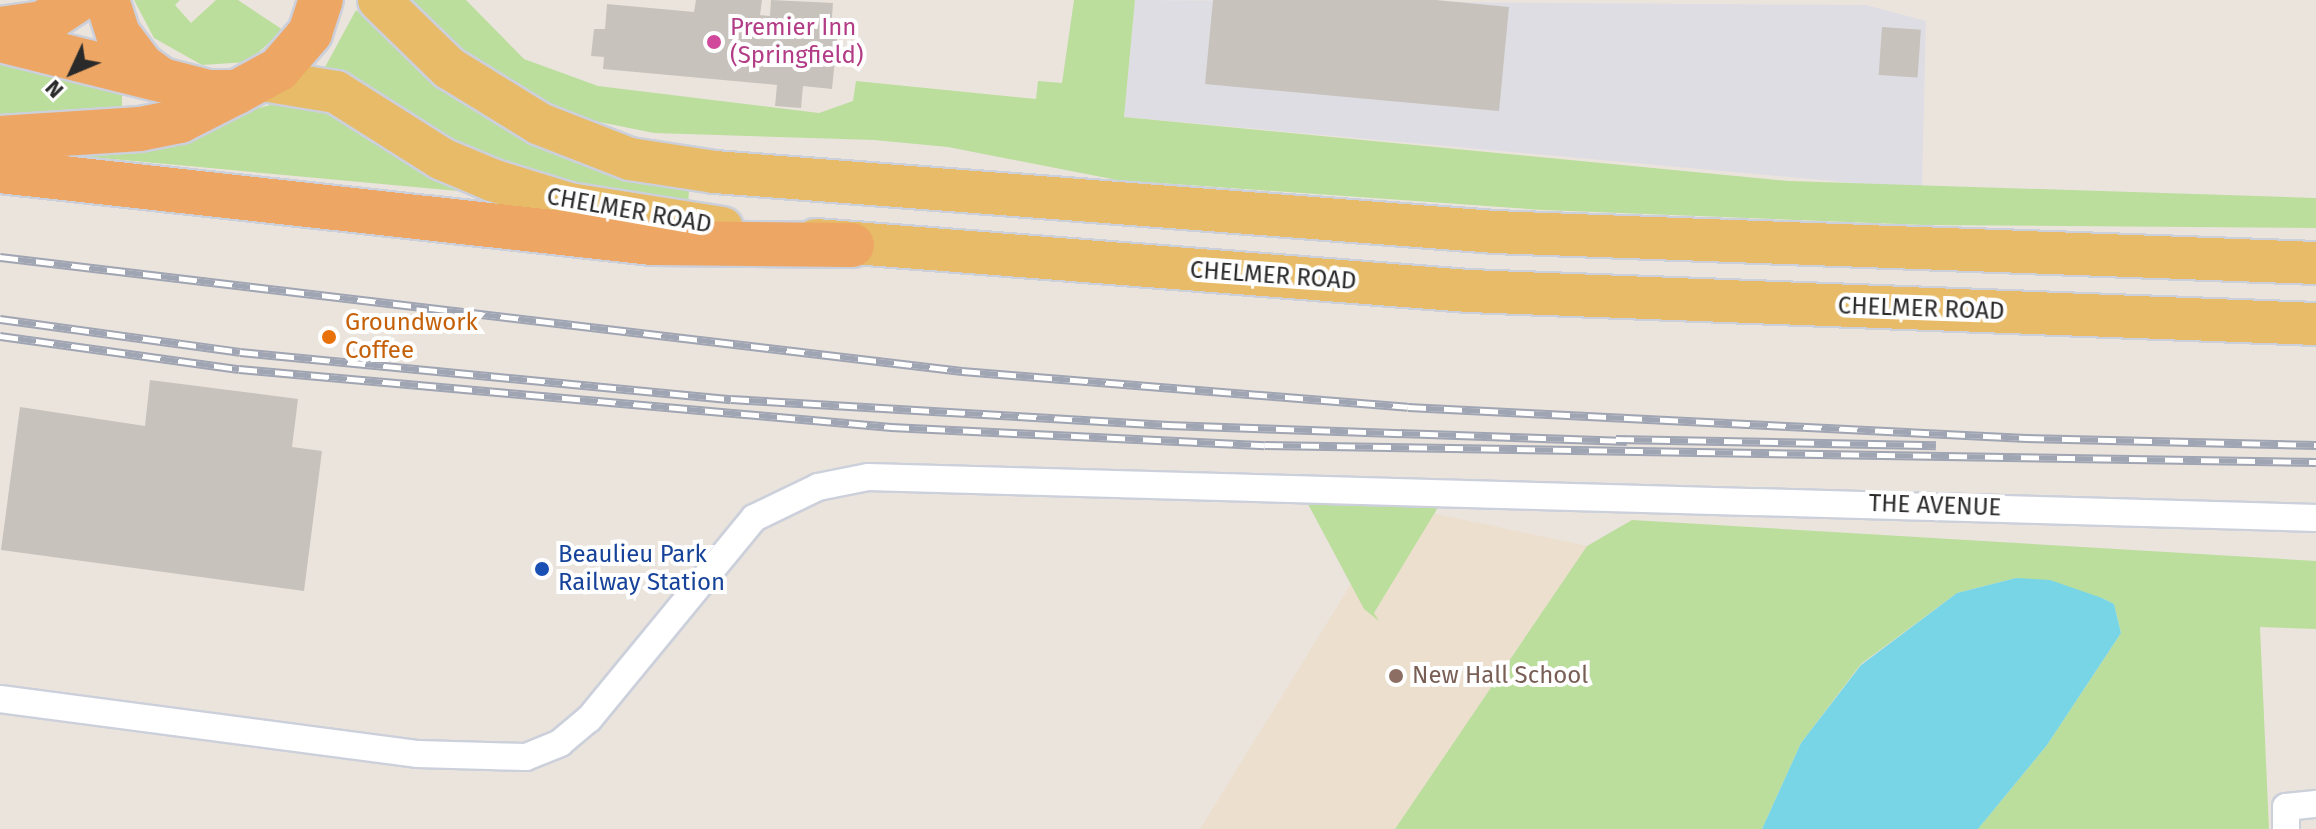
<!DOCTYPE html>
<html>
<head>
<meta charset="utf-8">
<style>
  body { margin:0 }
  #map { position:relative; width:2316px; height:829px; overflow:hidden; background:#ebe4dd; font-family:"Fira Sans",sans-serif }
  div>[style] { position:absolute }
  .industrial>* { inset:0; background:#dfdde4 }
  .education>* { inset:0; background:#ecdfce }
  .green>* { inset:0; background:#bbde9d }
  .water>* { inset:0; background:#77d5e6 }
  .building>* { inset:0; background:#c7c2bc; transform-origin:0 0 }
  .roads { filter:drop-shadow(2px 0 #ccd0db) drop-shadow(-2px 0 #ccd0db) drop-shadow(0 2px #ccd0db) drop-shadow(0 -2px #ccd0db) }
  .minor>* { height:26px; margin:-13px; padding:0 13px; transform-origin:13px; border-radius:13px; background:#fff }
  .primary>* { height:42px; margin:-21px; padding:0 21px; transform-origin:21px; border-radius:21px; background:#e7bb67 }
  .trunk>* { height:44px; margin:-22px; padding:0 22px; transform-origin:22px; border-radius:22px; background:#eda664 }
  .rail>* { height:9px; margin-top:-4.5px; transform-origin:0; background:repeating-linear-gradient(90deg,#fff 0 18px,#a0a5b3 0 36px); box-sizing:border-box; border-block:2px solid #a0a5b3 }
  .dots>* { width:22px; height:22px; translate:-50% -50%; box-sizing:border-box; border:4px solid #fff; border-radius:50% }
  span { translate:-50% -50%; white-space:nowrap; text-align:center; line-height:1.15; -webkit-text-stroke:8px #fff; paint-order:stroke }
  .hotel-label { font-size:24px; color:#b23c85 }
  .left { translate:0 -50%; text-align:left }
  .street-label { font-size:24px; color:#2a2a2a }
  .food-label { font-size:24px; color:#c56008 }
  .transit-label { font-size:24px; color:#164399 }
  .education-label { font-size:24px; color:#785e54 }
  .north { position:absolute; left:32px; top:32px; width:80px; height:80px; -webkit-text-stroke:6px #fff; paint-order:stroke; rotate:226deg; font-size:22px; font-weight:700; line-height:32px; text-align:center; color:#2a2a2a }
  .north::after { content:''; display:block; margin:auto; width:28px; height:36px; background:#2a2a2a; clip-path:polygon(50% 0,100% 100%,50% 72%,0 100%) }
</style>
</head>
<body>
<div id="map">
  <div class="industrial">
    <i style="clip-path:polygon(1135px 0,1866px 5px,1926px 21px,1922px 189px,1124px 117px)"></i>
  </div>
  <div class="education">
    <i style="clip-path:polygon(1399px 506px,1587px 546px,1395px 829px,1200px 829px)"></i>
  </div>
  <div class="green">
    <i style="clip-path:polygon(134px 0,180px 0,175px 5px,191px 23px,216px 0,238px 0,283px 30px,248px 62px,202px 65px,154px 38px)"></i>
    <i style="clip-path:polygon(410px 0,466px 0,524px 59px,598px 86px,819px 113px,853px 101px,856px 81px,1036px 99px,1038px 81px,1062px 83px,1074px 0,1135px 0,1124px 117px,1789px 181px,2316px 198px,2316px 228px,1923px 225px,1543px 210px,1117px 180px,948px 147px,874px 140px,654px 133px,565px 115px,498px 83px)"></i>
    <i style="clip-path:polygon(356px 10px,435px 78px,689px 189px,688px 207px,611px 197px,482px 161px,324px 69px)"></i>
    <i style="clip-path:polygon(0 63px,122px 93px,122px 110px,0 116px)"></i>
    <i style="clip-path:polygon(316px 102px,469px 192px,25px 151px,146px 138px,278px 103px)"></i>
    <i style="clip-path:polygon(1293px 476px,1454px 481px,1374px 613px,1379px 621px,1364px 609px)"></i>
    <i style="clip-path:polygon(1632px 520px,2316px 561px,2316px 629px,2260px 627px,2269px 829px,1978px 829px,2047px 745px,2121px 633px,2114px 604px,2102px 598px,2016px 578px,1957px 593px,1861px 664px,1801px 743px,1762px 829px,1395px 829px,1587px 546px)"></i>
  </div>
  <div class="water">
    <i style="clip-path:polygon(2016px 578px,2050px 580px,2102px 598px,2114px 604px,2121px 633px,2047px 745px,1978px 829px,1762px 829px,1801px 743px,1861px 665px,1957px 593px)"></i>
  </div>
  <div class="building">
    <i style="clip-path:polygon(696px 0,762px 0,760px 15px,770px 16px,771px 0,833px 3px,831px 29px,838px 29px,832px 89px,803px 86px,801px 108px,775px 106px,777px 85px,603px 69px,604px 57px,591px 56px,594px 29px,605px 29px,607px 4px,694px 12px)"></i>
    <i style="clip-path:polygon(1213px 0,1436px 0,1509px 7px,1499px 111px,1205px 84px)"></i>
    <i style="left:1882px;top:27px;width:39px;height:48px;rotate:4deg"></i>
    <i style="clip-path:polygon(150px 380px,298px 399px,292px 447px,322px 451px,304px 591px,1px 550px,20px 407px,145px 426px)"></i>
  </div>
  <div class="roads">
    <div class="minor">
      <i style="left:0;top:699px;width:422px;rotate:7.5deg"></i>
      <i style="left:418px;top:754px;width:108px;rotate:1.6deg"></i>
      <i style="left:526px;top:757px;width:37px;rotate:-22deg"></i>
      <i style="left:560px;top:743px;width:38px;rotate:-40deg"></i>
      <i style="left:589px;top:719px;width:260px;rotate:-50.6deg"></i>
      <i style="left:754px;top:518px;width:71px;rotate:-25.8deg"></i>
      <i style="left:818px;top:487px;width:51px;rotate:-11.3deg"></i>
      <i style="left:868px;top:477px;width:1449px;rotate:1.62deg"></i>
      <i style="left:2286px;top:829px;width:22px;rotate:-90deg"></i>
      <i style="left:2286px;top:807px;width:30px;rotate:-6deg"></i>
    </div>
    <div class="primary">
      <i style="left:379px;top:0;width:98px;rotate:44.2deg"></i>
      <i style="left:449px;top:68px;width:107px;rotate:31.6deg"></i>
      <i style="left:540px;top:124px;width:97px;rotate:21.3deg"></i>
      <i style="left:630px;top:159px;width:86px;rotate:8.7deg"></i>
      <i style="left:715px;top:172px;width:781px;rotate:4.4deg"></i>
      <i style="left:1494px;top:232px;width:823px;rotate:2.16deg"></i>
      <i style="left:263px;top:80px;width:74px;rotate:9.3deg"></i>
      <i style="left:336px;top:92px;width:125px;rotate:32.3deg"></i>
      <i style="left:442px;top:159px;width:54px;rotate:22.8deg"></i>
      <i style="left:492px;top:180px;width:81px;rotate:17.3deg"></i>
      <i style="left:569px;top:204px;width:155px;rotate:8.9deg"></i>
      <i style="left:816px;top:240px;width:655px;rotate:4.47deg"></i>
      <i style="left:1469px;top:291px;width:848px;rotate:2.23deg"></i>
    </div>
    <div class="trunk">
      <i style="left:107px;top:0;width:36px;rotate:72deg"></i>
      <i style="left:118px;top:34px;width:39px;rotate:53deg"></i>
      <i style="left:141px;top:65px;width:26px;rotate:36deg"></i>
      <i style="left:162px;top:80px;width:48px;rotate:14.6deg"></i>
      <i style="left:208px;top:92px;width:29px"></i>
      <i style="left:237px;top:92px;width:48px;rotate:-28.7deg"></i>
      <i style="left:279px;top:69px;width:48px;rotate:-49.3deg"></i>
      <i style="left:310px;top:33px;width:35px;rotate:-72deg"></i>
      <i style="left:0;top:29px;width:43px;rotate:-7.9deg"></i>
      <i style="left:43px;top:23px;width:42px;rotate:-33.3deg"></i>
      <i style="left:0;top:40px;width:161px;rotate:14deg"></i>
      <i style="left:0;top:138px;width:140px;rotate:-3.7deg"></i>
      <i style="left:140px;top:129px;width:41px;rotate:-11.3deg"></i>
      <i style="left:180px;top:121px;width:64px;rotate:-27deg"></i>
      <i style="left:0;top:171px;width:656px;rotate:6.3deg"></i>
      <i style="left:652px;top:243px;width:200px;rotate:0.6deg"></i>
    </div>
  </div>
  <div class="rail">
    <i style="left:0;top:257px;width:969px;rotate:6.76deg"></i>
    <i style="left:962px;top:371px;width:447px;rotate:4.6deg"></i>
    <i style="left:1408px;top:407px;width:619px;rotate:2.87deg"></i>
    <i style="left:2026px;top:438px;width:290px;rotate:1.4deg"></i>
    <i style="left:0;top:319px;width:242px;rotate:7.8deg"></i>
    <i style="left:240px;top:352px;width:493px;rotate:5.5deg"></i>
    <i style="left:731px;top:399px;width:438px;rotate:3.4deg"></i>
    <i style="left:1168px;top:425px;width:459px;rotate:2deg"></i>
    <i style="left:0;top:336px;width:241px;rotate:7.9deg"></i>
    <i style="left:239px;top:369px;width:655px;rotate:5.08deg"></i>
    <i style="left:891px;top:427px;width:374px;rotate:2.8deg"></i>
    <i style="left:1265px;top:445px;width:1051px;rotate:0.93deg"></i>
    <i style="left:1616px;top:439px;width:320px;rotate:1.1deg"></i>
  </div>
  <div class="dots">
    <i style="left:714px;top:42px;background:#d1479c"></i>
    <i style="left:329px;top:337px;background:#e8710a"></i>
    <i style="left:542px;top:569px;background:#1a4fb4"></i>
    <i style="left:1396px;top:676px;background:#8d6e63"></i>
  </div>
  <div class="hotel-label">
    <span class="left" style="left:730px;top:42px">Premier Inn<br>(Springfield)</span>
  </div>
  <div class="street-label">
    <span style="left:629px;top:211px;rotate:10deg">CHELMER ROAD</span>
    <span style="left:1273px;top:276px;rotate:4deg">CHELMER ROAD</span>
    <span style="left:1921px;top:309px;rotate:2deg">CHELMER ROAD</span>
    <span style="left:1935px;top:506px;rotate:2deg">THE AVENUE</span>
  </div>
  <div class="food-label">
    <span class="left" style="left:345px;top:337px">Groundwork<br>Coffee</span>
  </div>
  <div class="transit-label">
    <span class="left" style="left:558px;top:569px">Beaulieu Park<br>Railway Station</span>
  </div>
  <div class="education-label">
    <span class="left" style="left:1412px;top:676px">New Hall School</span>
  </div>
  <div class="north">N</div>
</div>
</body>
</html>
